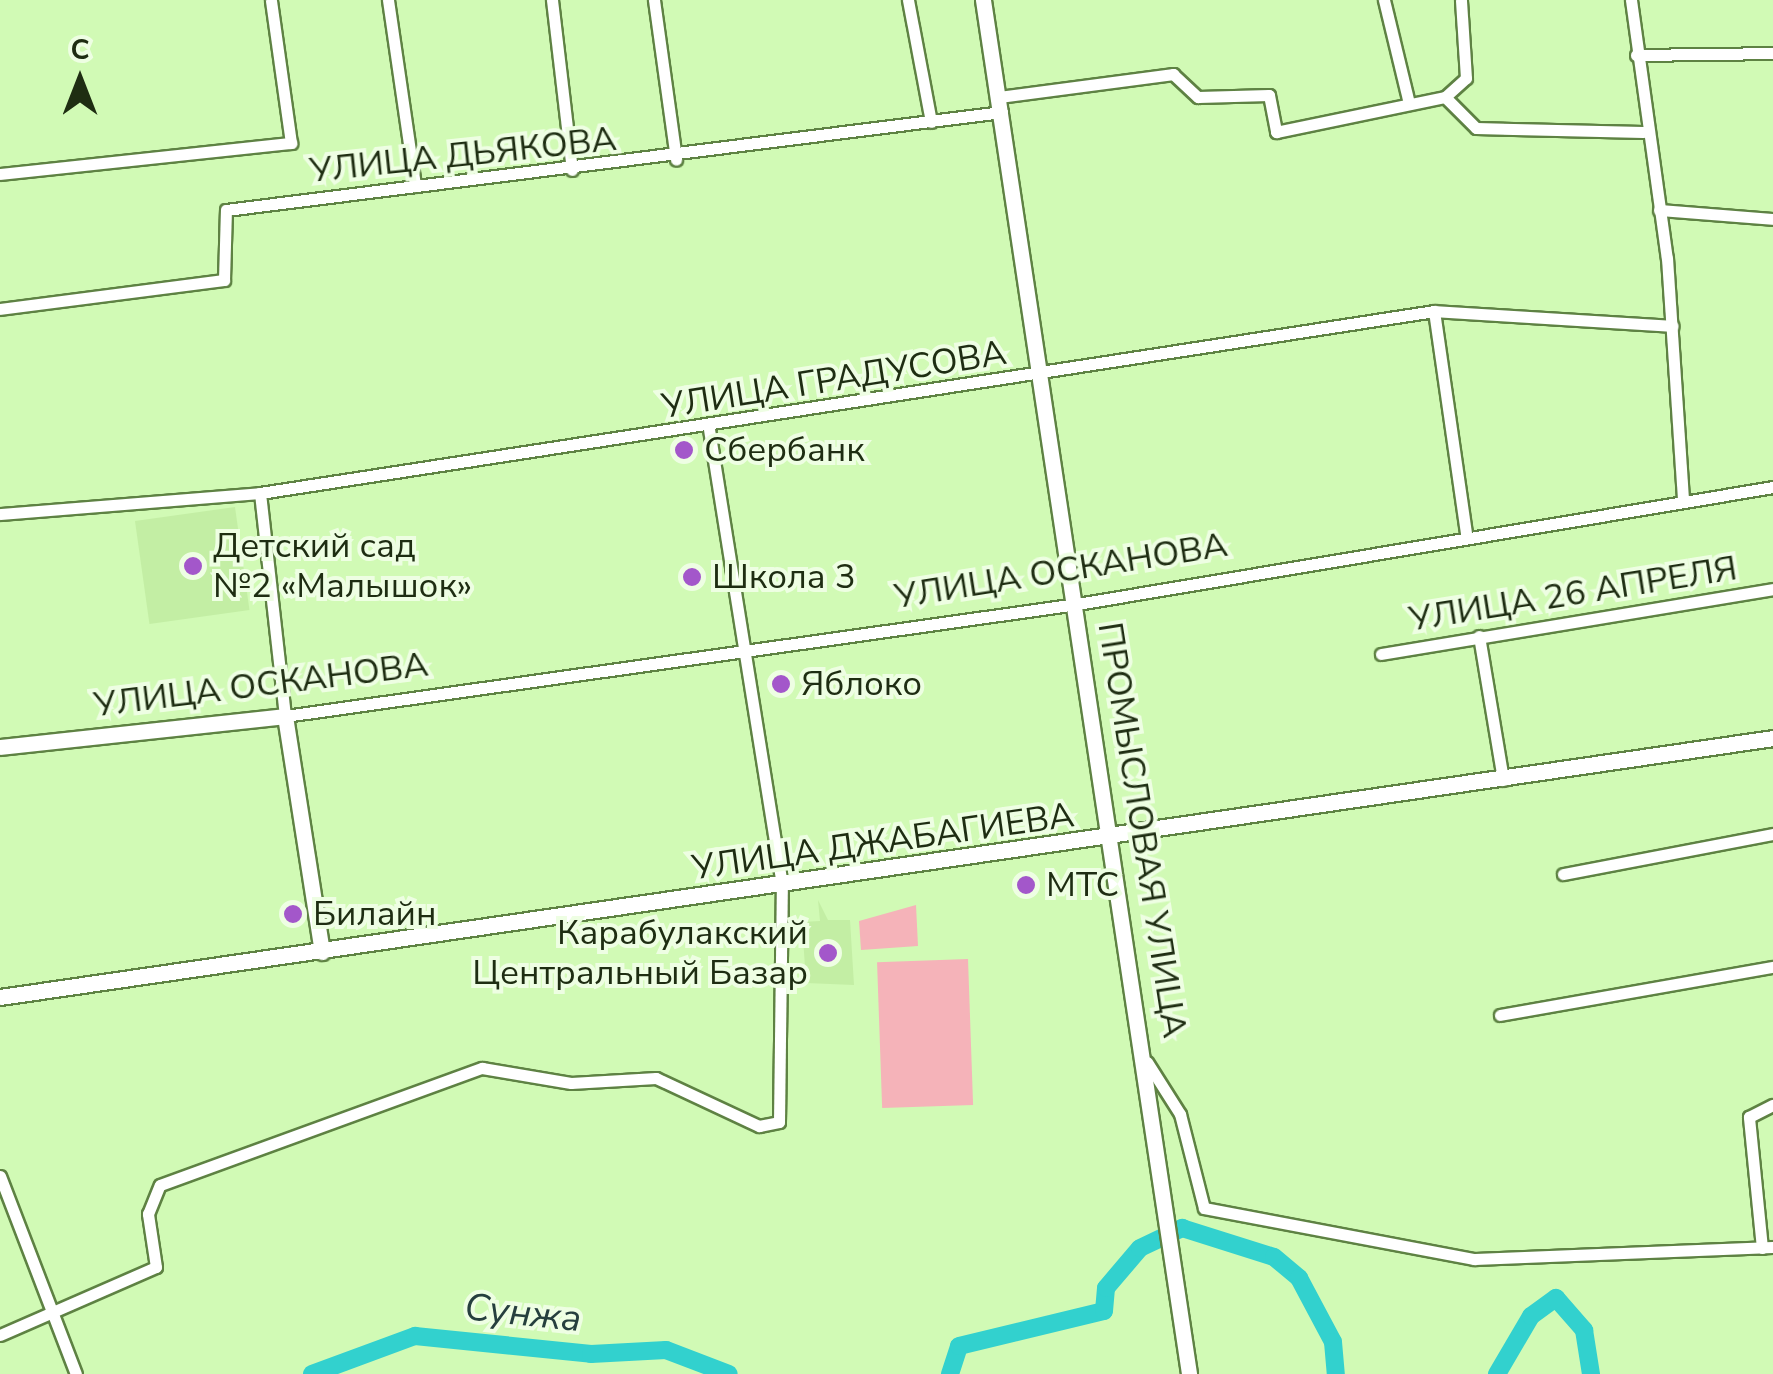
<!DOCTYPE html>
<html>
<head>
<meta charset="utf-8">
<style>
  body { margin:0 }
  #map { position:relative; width:1773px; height:1374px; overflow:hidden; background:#d1fab5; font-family:"Nunito Sans",sans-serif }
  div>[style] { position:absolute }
  .built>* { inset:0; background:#c3eea4; transform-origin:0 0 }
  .green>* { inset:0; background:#f5b3b9; transform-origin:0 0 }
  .river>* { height:18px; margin:-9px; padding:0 9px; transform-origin:9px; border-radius:9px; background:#32d1ce }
  .roads { filter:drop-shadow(2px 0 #5e8243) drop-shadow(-2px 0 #5e8243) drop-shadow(0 2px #5e8243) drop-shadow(0 -2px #5e8243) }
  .street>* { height:11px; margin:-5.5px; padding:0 5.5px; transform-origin:5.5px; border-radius:5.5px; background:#fff }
  .secondary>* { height:15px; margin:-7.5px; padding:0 7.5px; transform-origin:7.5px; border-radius:7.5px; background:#fff }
  .dots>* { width:28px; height:28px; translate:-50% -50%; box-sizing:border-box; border:5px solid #eefee3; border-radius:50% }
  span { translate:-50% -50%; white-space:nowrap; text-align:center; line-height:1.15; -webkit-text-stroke:8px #eefee3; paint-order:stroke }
  .street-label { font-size:35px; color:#1e2d12 }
  .poi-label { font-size:35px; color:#1e2d12 }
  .left { translate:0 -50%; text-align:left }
  .right { translate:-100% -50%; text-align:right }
  .water-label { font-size:38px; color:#263f3e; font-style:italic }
  .north { position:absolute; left:30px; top:30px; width:100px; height:100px; -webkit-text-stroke:8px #eefee3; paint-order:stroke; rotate:0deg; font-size:28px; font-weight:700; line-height:40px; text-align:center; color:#1e2d12 }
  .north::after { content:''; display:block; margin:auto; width:35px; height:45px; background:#1e2d12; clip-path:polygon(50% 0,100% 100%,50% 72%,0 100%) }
</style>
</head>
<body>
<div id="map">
  <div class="built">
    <i style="left:235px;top:507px;width:104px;height:101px;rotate:82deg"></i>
    <i style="clip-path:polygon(818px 900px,828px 920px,850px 920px,854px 985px,806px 983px,802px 922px,820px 921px)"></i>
  </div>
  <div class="green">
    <i style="clip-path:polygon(916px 905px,918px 946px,861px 950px,859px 921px)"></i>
    <i style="left:968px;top:959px;width:146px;height:91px;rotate:88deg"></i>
  </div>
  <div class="river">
    <i style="left:312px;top:1374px;width:110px;rotate:-20.3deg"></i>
    <i style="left:415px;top:1336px;width:177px;rotate:5.8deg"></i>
    <i style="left:591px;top:1354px;width:75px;rotate:-3.1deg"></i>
    <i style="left:666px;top:1350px;width:67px;rotate:20.9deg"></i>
    <i style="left:950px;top:1374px;width:29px;rotate:-72deg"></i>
    <i style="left:959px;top:1346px;width:149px;rotate:-13.6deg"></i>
    <i style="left:1104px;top:1311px;width:23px;rotate:-85deg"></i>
    <i style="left:1106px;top:1288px;width:52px;rotate:-49.6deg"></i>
    <i style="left:1140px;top:1248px;width:47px;rotate:-25.5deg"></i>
    <i style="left:1182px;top:1228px;width:96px;rotate:17.5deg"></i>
    <i style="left:1274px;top:1257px;width:33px;rotate:40deg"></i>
    <i style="left:1299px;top:1278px;width:72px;rotate:62deg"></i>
    <i style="left:1333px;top:1342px;width:32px;rotate:85deg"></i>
    <i style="left:1497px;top:1374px;width:67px;rotate:-59.6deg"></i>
    <i style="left:1531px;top:1316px;width:31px;rotate:-36deg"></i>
    <i style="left:1556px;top:1298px;width:43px;rotate:48.8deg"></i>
    <i style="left:1584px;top:1330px;width:45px;rotate:81deg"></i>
  </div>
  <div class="roads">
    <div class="street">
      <i style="left:388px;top:0;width:188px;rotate:81.7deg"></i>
      <i style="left:552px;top:0;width:171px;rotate:83.3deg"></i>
      <i style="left:654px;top:0;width:161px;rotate:82.1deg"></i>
      <i style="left:908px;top:0;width:124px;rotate:79.3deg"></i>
      <i style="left:1384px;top:0;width:106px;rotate:76.4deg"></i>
      <i style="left:1631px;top:0;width:260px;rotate:82.1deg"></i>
      <i style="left:1667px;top:258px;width:243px;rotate:86.2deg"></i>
      <i style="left:1636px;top:55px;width:137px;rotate:-0.8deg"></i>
      <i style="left:999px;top:97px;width:176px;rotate:-7.5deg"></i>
      <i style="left:1173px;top:74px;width:34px;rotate:43deg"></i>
      <i style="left:1198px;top:97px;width:71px;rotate:-1.6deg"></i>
      <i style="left:1269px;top:95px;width:38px;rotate:79deg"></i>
      <i style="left:1276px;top:132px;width:173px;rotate:-11.7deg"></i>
      <i style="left:1445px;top:97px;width:44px;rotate:45deg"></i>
      <i style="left:1476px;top:128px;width:167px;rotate:1.4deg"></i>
      <i style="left:1445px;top:97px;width:28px;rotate:-42deg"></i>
      <i style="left:1466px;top:78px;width:78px;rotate:-93.7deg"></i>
      <i style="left:0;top:174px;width:293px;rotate:-6.1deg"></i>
      <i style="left:291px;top:143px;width:144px;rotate:-98deg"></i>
      <i style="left:1659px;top:210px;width:114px;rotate:4.5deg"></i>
      <i style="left:0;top:309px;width:226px;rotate:-7.4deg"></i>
      <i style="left:224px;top:280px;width:70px;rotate:-88.4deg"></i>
      <i style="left:226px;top:210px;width:782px;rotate:-7.2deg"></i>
      <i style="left:1434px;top:311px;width:225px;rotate:81.8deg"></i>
      <i style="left:260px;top:493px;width:224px;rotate:83.6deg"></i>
      <i style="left:285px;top:716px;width:800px;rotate:-8.05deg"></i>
      <i style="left:1077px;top:604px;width:706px;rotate:-9.54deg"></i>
      <i style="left:0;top:514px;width:261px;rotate:-4.6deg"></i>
      <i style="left:260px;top:493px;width:1188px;rotate:-8.81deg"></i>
      <i style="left:1434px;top:311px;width:239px;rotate:3.6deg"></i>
      <i style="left:1479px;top:636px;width:146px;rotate:80.5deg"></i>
      <i style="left:1381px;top:654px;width:397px;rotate:-9.4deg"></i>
      <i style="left:1563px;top:874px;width:214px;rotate:-10.8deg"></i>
      <i style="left:1500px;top:1015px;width:277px;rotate:-10deg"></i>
      <i style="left:1147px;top:1062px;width:62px;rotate:57.6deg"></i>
      <i style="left:1180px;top:1114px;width:97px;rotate:75.7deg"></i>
      <i style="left:1204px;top:1208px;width:275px;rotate:10.7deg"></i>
      <i style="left:1474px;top:1259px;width:299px;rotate:-2.3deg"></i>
      <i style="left:0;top:1176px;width:212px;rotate:69deg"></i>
      <i style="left:1762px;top:1248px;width:132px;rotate:-95.7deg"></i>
      <i style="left:1749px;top:1117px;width:27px;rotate:-27deg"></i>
      <i style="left:0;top:1335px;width:170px;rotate:-23.6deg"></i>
      <i style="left:156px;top:1267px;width:54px;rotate:-98.6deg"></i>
      <i style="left:148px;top:1214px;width:31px;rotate:-68deg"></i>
      <i style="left:160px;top:1185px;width:343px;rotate:-20deg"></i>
      <i style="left:482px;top:1068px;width:90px;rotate:9.6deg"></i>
      <i style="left:571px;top:1083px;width:85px;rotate:-3.4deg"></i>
      <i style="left:656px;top:1078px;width:114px;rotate:25deg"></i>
      <i style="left:759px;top:1126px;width:20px;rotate:-11deg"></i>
      <i style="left:779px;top:1122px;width:237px;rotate:-89.3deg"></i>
      <i style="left:782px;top:885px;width:464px;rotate:-99.1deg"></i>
    </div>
    <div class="secondary">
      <i style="left:983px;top:0;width:1389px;rotate:81.47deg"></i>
      <i style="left:0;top:747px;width:287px;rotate:-6.2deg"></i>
      <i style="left:285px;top:716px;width:239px;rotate:81.1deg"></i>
      <i style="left:0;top:997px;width:1792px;rotate:-8.31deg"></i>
    </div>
  </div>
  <div class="dots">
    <i style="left:684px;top:450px;background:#a357ca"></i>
    <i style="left:193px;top:566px;background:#a357ca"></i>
    <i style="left:692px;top:577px;background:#a357ca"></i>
    <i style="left:781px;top:684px;background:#a357ca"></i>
    <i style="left:1026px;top:885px;background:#a357ca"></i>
    <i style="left:293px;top:914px;background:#a357ca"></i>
    <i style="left:828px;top:953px;background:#a357ca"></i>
  </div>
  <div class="street-label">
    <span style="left:463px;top:155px;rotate:-6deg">УЛИЦА ДЬЯКОВА</span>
    <span style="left:834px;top:380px;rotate:-9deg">УЛИЦА ГРАДУСОВА</span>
    <span style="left:1061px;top:571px;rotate:-9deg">УЛИЦА ОСКАНОВА</span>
    <span style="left:1573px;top:594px;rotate:-9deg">УЛИЦА 26 АПРЕЛЯ</span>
    <span style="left:261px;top:685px;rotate:-7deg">УЛИЦА ОСКАНОВА</span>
    <span style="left:1142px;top:830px;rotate:81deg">ПРОМЫСЛОВАЯ УЛИЦА</span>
    <span style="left:883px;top:842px;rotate:-8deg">УЛИЦА ДЖАБАГИЕВА</span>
  </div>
  <div class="poi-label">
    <span class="left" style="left:704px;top:450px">Сбербанк</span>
    <span class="left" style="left:213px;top:566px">Детский сад<br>№2 «Малышок»</span>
    <span class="left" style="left:712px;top:577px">Школа 3</span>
    <span class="left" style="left:801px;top:684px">Яблоко</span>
    <span class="left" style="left:1046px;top:885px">МТС</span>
    <span class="left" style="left:313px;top:914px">Билайн</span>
    <span class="right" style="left:808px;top:953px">Карабулакский<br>Центральный Базар</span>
  </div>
  <div class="water-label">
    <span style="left:523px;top:1313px;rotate:6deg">Сунжа</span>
  </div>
  <div class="north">С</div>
</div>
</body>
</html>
